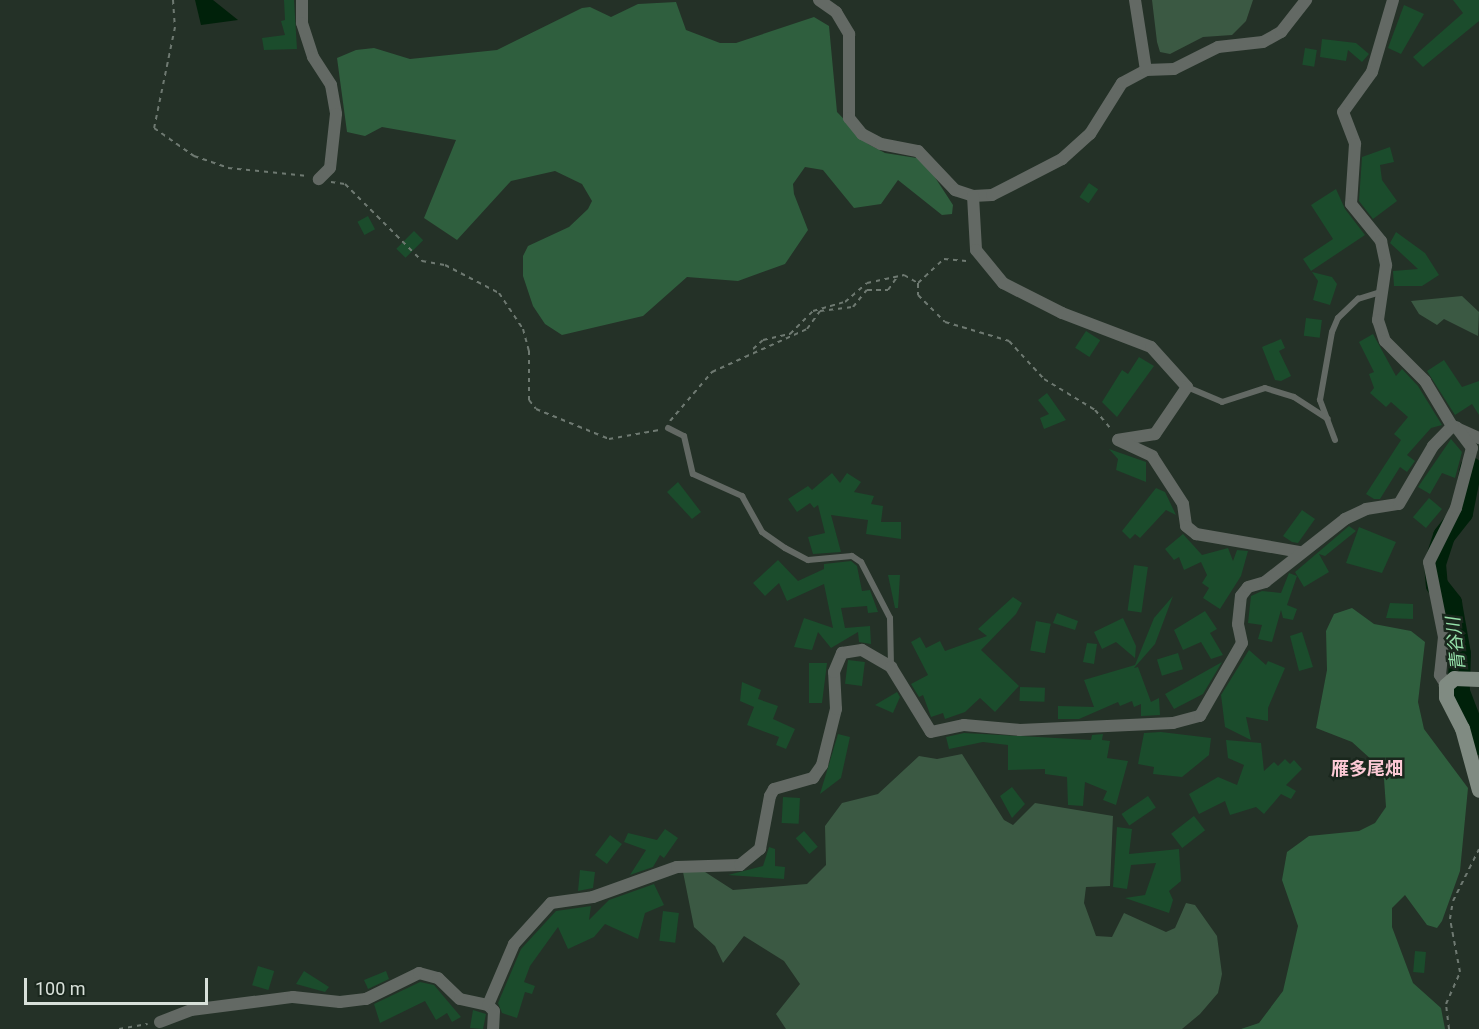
<!DOCTYPE html>
<html>
<head>
<meta charset="utf-8">
<style>
  body { margin:0 }
  #map { position:relative; width:1479px; height:1029px; overflow:hidden; background:#243127; font-family:Roboto,"Noto Sans JP",sans-serif }
  div>[style] { position:absolute }
  .green>* { inset:0; background:#3b5943 }
  .forest>* { inset:0; background:#2f5f3e }
  .water>* { inset:0; background:#00210a }
  .river>* { height:22px; margin:-11px; padding:0 11px; transform-origin:11px; border-radius:11px; background:#00210a }
  .building>* { inset:0; background:#1b4c2c; transform-origin:0 0 }
  .path>* { height:2px; margin-top:-1px; transform-origin:0; background:repeating-linear-gradient(90deg,#6e7971 0 4.5px,transparent 0 9px) }
  .lane>* { height:6px; margin:-3px; padding:0 3px; transform-origin:3px; border-radius:3px; background:#636964 }
  .street>* { height:12px; margin:-6px; padding:0 6px; transform-origin:6px; border-radius:6px; background:#636964 }
  .secondary>* { height:15px; margin:-7.5px; padding:0 7.5px; transform-origin:7.5px; border-radius:7.5px; background:#808b82 }
  span { translate:-50% -50%; white-space:nowrap; text-align:center; line-height:1.15; -webkit-text-stroke:5px #1a271d; paint-order:stroke }
  .water-label { font-size:18px; color:#96e1aa; font-style:italic }
  .neighbourhood-label { font-size:18px; color:#fcc9d5; font-weight:700 }
  .scale { position:absolute; left:24px; top:978px; width:184px; height:27px; box-sizing:border-box; border:3px solid #d8e0d9; border-top:0; padding-left:8px; font-size:18px; line-height:21px; white-space:nowrap; color:#d8e0d9; -webkit-text-stroke:4px #1a271d; paint-order:stroke }
</style>
</head>
<body>
<div id="map">
  <div class="green">
    <i style="clip-path:polygon(1152px 0,1253px 0,1246px 21px,1232px 35px,1203px 37px,1170px 54px,1160px 52px,1157px 42px)"></i>
    <i style="clip-path:polygon(1462px 296px,1479px 312px,1478px 336px,1444px 319px,1437px 325px,1419px 314px,1411px 301px)"></i>
    <i style="clip-path:polygon(962px 754px,1004px 820px,1013px 825px,1035px 803px,1113px 816px,1110px 886px,1086px 887px,1084px 903px,1096px 936px,1112px 937px,1124px 913px,1166px 932px,1175px 928px,1186px 903px,1195px 905px,1217px 936px,1222px 974px,1218px 993px,1200px 1014px,1182px 1029px,786px 1029px,776px 1014px,800px 984px,784px 961px,744px 936px,723px 963px,715px 946px,694px 927px,683px 872px,702px 870px,733px 890px,807px 884px,826px 865px,825px 826px,842px 803px,878px 794px,919px 756px,937px 759px)"></i>
  </div>
  <div class="forest">
    <i style="clip-path:polygon(676px 2px,686px 30px,720px 43px,736px 43px,814px 17px,829px 26px,837px 112px,868px 144px,885px 153px,923px 159px,953px 205px,952px 214px,942px 215px,898px 180px,881px 204px,854px 208px,823px 170px,805px 167px,793px 184px,794px 194px,808px 230px,785px 264px,738px 281px,687px 277px,643px 316px,562px 335px,545px 324px,533px 306px,523px 276px,523px 256px,528px 246px,569px 227px,588px 209px,592px 201px,582px 184px,555px 171px,511px 181px,457px 240px,424px 218px,456px 140px,382px 127px,365px 136px,347px 132px,337px 58px,356px 50px,374px 48px,410px 59px,497px 50px,582px 8px,590px 7px,611px 17px,638px 4px)"></i>
    <i style="clip-path:polygon(1352px 608px,1374px 624px,1411px 631px,1425px 642px,1418px 702px,1424px 729px,1468px 788px,1460px 871px,1442px 921px,1437px 928px,1427px 925px,1405px 895px,1392px 908px,1392px 927px,1413px 983px,1441px 1008px,1445px 1029px,1241px 1029px,1259px 1023px,1283px 991px,1298px 926px,1282px 880px,1287px 852px,1309px 836px,1359px 831px,1375px 823px,1386px 807px,1384px 779px,1373px 761px,1352px 742px,1316px 728px,1327px 670px,1326px 631px,1334px 614px)"></i>
  </div>
  <div class="water">
    <i style="clip-path:polygon(195px 0,213px 0,238px 20px,201px 25px)"></i>
  </div>
  <div class="river">
    <i style="left:1471px;top:468px;width:46px;rotate:101.3deg"></i>
    <i style="left:1462px;top:513px;width:29px;rotate:128deg"></i>
    <i style="left:1444px;top:536px;width:29px;rotate:108deg"></i>
    <i style="left:1435px;top:564px;width:21px;rotate:85deg"></i>
    <i style="left:1437px;top:585px;width:23px;rotate:52deg"></i>
    <i style="left:1451px;top:603px;width:52px;rotate:80deg"></i>
    <i style="left:1460px;top:654px;width:38px;rotate:92deg"></i>
    <i style="left:1459px;top:692px;width:56px;rotate:69deg"></i>
  </div>
  <div class="building">
    <i style="clip-path:polygon(284px 0,294px 0,297px 49px,264px 50px,262px 38px,285px 35px,281px 21px,285px 20px)"></i>
    <i style="clip-path:polygon(1453px 0,1479px 0,1479px 21px,1423px 67px,1413px 57px,1463px 13px)"></i>
    <i style="clip-path:polygon(1404px 5px,1424px 14px,1401px 54px,1388px 48px)"></i>
    <i style="clip-path:polygon(1322px 39px,1356px 43px,1369px 54px,1362px 62px,1348px 50px,1346px 61px,1320px 57px)"></i>
    <i style="left:1305px;top:48px;width:12px;height:17px;rotate:9deg"></i>
    <i style="clip-path:polygon(1390px 147px,1394px 162px,1380px 165px,1382px 180px,1397px 201px,1373px 219px,1359px 201px,1362px 157px)"></i>
    <i style="left:1089px;top:183px;width:11px;height:17px;rotate:34deg"></i>
    <i style="clip-path:polygon(1336px 189px,1345px 209px,1365px 235px,1311px 271px,1303px 259px,1333px 239px,1311px 205px)"></i>
    <i style="left:368px;top:216px;width:15px;height:12px;rotate:62deg"></i>
    <i style="left:414px;top:231px;width:13px;height:25px;rotate:45deg"></i>
    <i style="clip-path:polygon(1396px 232px,1425px 253px,1439px 275px,1422px 286px,1394px 286px,1393px 271px,1418px 269px,1390px 243px)"></i>
    <i style="clip-path:polygon(1312px 272px,1332px 277px,1337px 284px,1330px 305px,1313px 300px,1318px 281px)"></i>
    <i style="left:1306px;top:318px;width:16px;height:18px;rotate:7deg"></i>
    <i style="left:1086px;top:331px;width:17px;height:20px;rotate:33deg"></i>
    <i style="clip-path:polygon(1373px 334px,1396px 376px,1402px 369px,1418px 386px,1442px 425px,1431px 428px,1407px 455px,1415px 461px,1407px 472px,1400px 467px,1380px 499px,1374px 499px,1366px 494px,1401px 440px,1394px 434px,1408px 417px,1391px 402px,1386px 407px,1370px 393px,1374px 388px,1369px 374px,1374px 372px,1359px 342px)"></i>
    <i style="clip-path:polygon(1281px 339px,1285px 348px,1279px 351px,1291px 376px,1281px 381px,1275px 380px,1262px 347px)"></i>
    <i style="clip-path:polygon(1139px 357px,1154px 366px,1117px 417px,1102px 402px,1122px 370px,1128px 374px)"></i>
    <i style="clip-path:polygon(1444px 360px,1462px 387px,1479px 381px,1479px 415px,1472px 404px,1455px 415px,1427px 371px)"></i>
    <i style="clip-path:polygon(1047px 393px,1066px 420px,1044px 429px,1040px 418px,1049px 414px,1038px 400px)"></i>
    <i style="clip-path:polygon(1451px 439px,1462px 452px,1455px 478px,1442px 473px,1430px 494px,1418px 487px)"></i>
    <i style="clip-path:polygon(1109px 449px,1146px 462px,1146px 482px,1116px 470px,1118px 459px)"></i>
    <i style="clip-path:polygon(832px 473px,840px 483px,847px 473px,861px 482px,854px 492px,874px 496px,871px 504px,883px 506px,881px 522px,901px 522px,901px 539px,866px 534px,868px 520px,831px 515px,841px 552px,813px 554px,808px 537px,825px 533px,818px 505px,814px 508px,810px 503px,797px 512px,788px 499px,808px 486px,812px 490px)"></i>
    <i style="clip-path:polygon(678px 482px,701px 512px,692px 519px,667px 492px)"></i>
    <i style="clip-path:polygon(1156px 488px,1165px 492px,1176px 515px,1166px 510px,1140px 538px,1135px 534px,1130px 539px,1122px 531px)"></i>
    <i style="left:1429px;top:498px;width:17px;height:25px;rotate:40deg"></i>
    <i style="clip-path:polygon(1302px 510px,1315px 519px,1298px 543px,1292px 542px,1283px 536px)"></i>
    <i style="clip-path:polygon(1349px 526px,1356px 531px,1325px 556px,1319px 554px,1329px 572px,1304px 587px,1295px 572px)"></i>
    <i style="clip-path:polygon(1359px 527px,1396px 542px,1382px 573px,1346px 563px)"></i>
    <i style="clip-path:polygon(1183px 534px,1202px 555px,1228px 548px,1233px 561px,1237px 550px,1248px 551px,1241px 576px,1220px 609px,1203px 598px,1209px 588px,1202px 583px,1207px 575px,1201px 562px,1184px 570px,1179px 557px,1174px 560px,1165px 549px)"></i>
    <i style="clip-path:polygon(778px 560px,798px 581px,824px 569px,824px 564px,851px 561px,857px 566px,862px 591px,870px 590px,878px 612px,868px 613px,867px 606px,841px 608px,845px 628px,870px 626px,871px 644px,859px 642px,858px 632px,831px 648px,818px 632px,812px 650px,794px 647px,804px 618px,833px 628px,824px 584px,787px 601px,779px 583px,765px 596px,753px 583px)"></i>
    <i style="left:1134px;top:565px;width:14px;height:46px;rotate:8deg"></i>
    <i style="clip-path:polygon(1289px 573px,1297px 576px,1287px 605px,1297px 609px,1293px 620px,1283px 618px,1281px 610px,1272px 642px,1258px 639px,1262px 625px,1248px 623px,1251px 596px,1262px 591px,1281px 593px)"></i>
    <i style="clip-path:polygon(888px 575px,900px 575px,898px 608px,895px 608px)"></i>
    <i style="clip-path:polygon(1173px 596px,1155px 644px,1134px 668px,1138px 667px,1151px 702px,1159px 698px,1160px 715px,1141px 716px,1141px 704px,1134px 707px,1132px 701px,1120px 706px,1118px 702px,1079px 719px,1058px 719px,1058px 706px,1094px 707px,1084px 680px,1135px 665px,1154px 618px)"></i>
    <i style="clip-path:polygon(1013px 597px,1022px 603px,1016px 614px,981px 650px,1019px 686px,995px 712px,980px 698px,965px 712px,945px 719px,943px 713px,931px 717px,923px 695px,919px 697px,911px 684px,928px 675px,911px 642px,920px 637px,926px 648px,940px 641px,945px 651px,987px 636px,978px 629px)"></i>
    <i style="clip-path:polygon(1390px 603px,1413px 604px,1413px 619px,1386px 618px)"></i>
    <i style="clip-path:polygon(1205px 611px,1217px 629px,1210px 633px,1223px 655px,1211px 659px,1201px 642px,1183px 650px,1174px 630px)"></i>
    <i style="clip-path:polygon(1057px 613px,1078px 621px,1075px 630px,1053px 623px)"></i>
    <i style="clip-path:polygon(1123px 618px,1136px 646px,1135px 658px,1116px 642px,1102px 649px,1094px 632px)"></i>
    <i style="left:1036px;top:621px;width:15px;height:30px;rotate:11deg"></i>
    <i style="clip-path:polygon(1302px 632px,1313px 667px,1299px 671px,1290px 636px)"></i>
    <i style="clip-path:polygon(1087px 643px,1097px 644px,1094px 664px,1083px 662px)"></i>
    <i style="clip-path:polygon(1249px 650px,1266px 665px,1268px 661px,1285px 668px,1268px 708px,1268px 721px,1246px 717px,1251px 740px,1225px 727px,1221px 695px)"></i>
    <i style="left:1178px;top:653px;width:17px;height:22px;rotate:73deg"></i>
    <i style="left:848px;top:660px;width:17px;height:24px;rotate:7deg"></i>
    <i style="clip-path:polygon(1222px 662px,1203px 694px,1174px 709px,1165px 694px)"></i>
    <i style="clip-path:polygon(809px 663px,827px 663px,822px 703px,809px 703px)"></i>
    <i style="clip-path:polygon(742px 682px,761px 690px,758px 699px,778px 706px,773px 719px,795px 729px,786px 749px,776px 745px,779px 737px,747px 725px,754px 707px,740px 701px)"></i>
    <i style="left:1020px;top:687px;width:25px;height:14px;rotate:2deg"></i>
    <i style="clip-path:polygon(897px 692px,900px 697px,893px 713px,875px 705px)"></i>
    <i style="clip-path:polygon(1161px 732px,1211px 738px,1209px 755px,1182px 777px,1153px 774px,1154px 767px,1138px 764px,1144px 733px)"></i>
    <i style="clip-path:polygon(964px 733px,1091px 740px,1092px 735px,1103px 734px,1102px 740px,1110px 741px,1107px 758px,1128px 761px,1116px 805px,1103px 800px,1107px 791px,1085px 782px,1083px 806px,1068px 805px,1067px 777px,1045px 774px,1045px 769px,1008px 770px,1008px 745px,983px 742px,949px 749px,946px 737px)"></i>
    <i style="clip-path:polygon(838px 734px,850px 737px,841px 778px,820px 794px)"></i>
    <i style="clip-path:polygon(1226px 740px,1261px 743px,1264px 771px,1274px 762px,1278px 766px,1285px 759px,1290px 764px,1294px 760px,1302px 769px,1286px 785px,1296px 791px,1291px 799px,1281px 794px,1264px 814px,1256px 807px,1230px 815px,1225px 801px,1199px 814px,1189px 794px,1218px 777px,1237px 785px,1244px 765px,1228px 758px)"></i>
    <i style="clip-path:polygon(1012px 787px,1025px 804px,1012px 818px,1000px 796px)"></i>
    <i style="left:1148px;top:796px;width:14px;height:32px;rotate:56deg"></i>
    <i style="left:783px;top:797px;width:17px;height:26px;rotate:3deg"></i>
    <i style="left:1194px;top:816px;width:18px;height:29px;rotate:52deg"></i>
    <i style="clip-path:polygon(1117px 827px,1132px 829px,1129px 854px,1179px 849px,1181px 881px,1169px 891px,1173px 900px,1169px 913px,1125px 898px,1145px 895px,1156px 863px,1131px 865px,1127px 889px,1113px 887px)"></i>
    <i style="clip-path:polygon(665px 829px,678px 838px,664px 858px,660px 855px,653px 867px,630px 875px,646px 850px,624px 842px,628px 833px,657px 840px)"></i>
    <i style="left:804px;top:831px;width:21px;height:11px;rotate:49deg"></i>
    <i style="left:610px;top:835px;width:15px;height:25px;rotate:37deg"></i>
    <i style="clip-path:polygon(769px 847px,775px 849px,775px 866px,785px 867px,784px 879px,728px 875px,763px 866px)"></i>
    <i style="clip-path:polygon(580px 870px,595px 872px,593px 888px,578px 891px)"></i>
    <i style="clip-path:polygon(654px 884px,664px 905px,645px 913px,638px 939px,605px 924px,594px 937px,568px 949px,558px 927px,530px 966px,524px 982px,535px 986px,532px 994px,525px 992px,517px 1018px,502px 1013px,498px 1003px,521px 949px,556px 911px,591px 906px,589px 920px,609px 900px)"></i>
    <i style="left:663px;top:911px;width:16px;height:30px;rotate:7deg"></i>
    <i style="left:1415px;top:951px;width:11px;height:21px;rotate:5deg"></i>
    <i style="left:258px;top:966px;width:17px;height:20px;rotate:17deg"></i>
    <i style="clip-path:polygon(304px 971px,329px 987px,325px 992px,296px 984px)"></i>
    <i style="clip-path:polygon(386px 971px,389px 979px,368px 989px,364px 980px)"></i>
    <i style="clip-path:polygon(420px 982px,434px 985px,461px 1017px,452px 1022px,447px 1013px,436px 1020px,425px 1001px,380px 1023px,374px 1004px)"></i>
    <i style="clip-path:polygon(473px 1010px,486px 1014px,483px 1029px,470px 1028px)"></i>
  </div>
  <div class="path">
    <i style="left:173px;top:0;width:27px;rotate:86deg"></i>
    <i style="left:175px;top:27px;width:103px;rotate:101.7deg"></i>
    <i style="left:154px;top:128px;width:49px;rotate:35deg"></i>
    <i style="left:194px;top:156px;width:36px;rotate:19deg"></i>
    <i style="left:228px;top:168px;width:80px;rotate:5.7deg"></i>
    <i style="left:331px;top:182px;width:14px;rotate:8deg"></i>
    <i style="left:345px;top:184px;width:109px;rotate:45deg"></i>
    <i style="left:422px;top:261px;width:23px;rotate:10deg"></i>
    <i style="left:445px;top:265px;width:61px;rotate:27.4deg"></i>
    <i style="left:499px;top:293px;width:43px;rotate:56.3deg"></i>
    <i style="left:523px;top:329px;width:23px;rotate:75deg"></i>
    <i style="left:529px;top:351px;width:49px;rotate:90deg"></i>
    <i style="left:529px;top:400px;width:11px;rotate:52deg"></i>
    <i style="left:536px;top:409px;width:79px;rotate:22.3deg"></i>
    <i style="left:609px;top:439px;width:51px;rotate:-10.2deg"></i>
    <i style="left:918px;top:283px;width:35px;rotate:-43deg"></i>
    <i style="left:944px;top:259px;width:25px;rotate:5deg"></i>
    <i style="left:753px;top:349px;width:13px;rotate:-42deg"></i>
    <i style="left:763px;top:340px;width:28px;rotate:-13deg"></i>
    <i style="left:790px;top:334px;width:33px;rotate:-45deg"></i>
    <i style="left:813px;top:311px;width:33px;rotate:-16deg"></i>
    <i style="left:845px;top:302px;width:29px;rotate:-41deg"></i>
    <i style="left:867px;top:283px;width:38px;rotate:-12deg"></i>
    <i style="left:904px;top:275px;width:16px;rotate:30deg"></i>
    <i style="left:918px;top:283px;width:12px;rotate:90deg"></i>
    <i style="left:918px;top:295px;width:38px;rotate:45deg"></i>
    <i style="left:945px;top:322px;width:67px;rotate:16.5deg"></i>
    <i style="left:1009px;top:341px;width:52px;rotate:47.4deg"></i>
    <i style="left:1044px;top:379px;width:60px;rotate:31.3deg"></i>
    <i style="left:1095px;top:410px;width:26px;rotate:50deg"></i>
    <i style="left:670px;top:421px;width:65px;rotate:-49.4deg"></i>
    <i style="left:712px;top:372px;width:104px;rotate:-24.4deg"></i>
    <i style="left:807px;top:329px;width:22px;rotate:-54deg"></i>
    <i style="left:820px;top:311px;width:33px;rotate:-7deg"></i>
    <i style="left:853px;top:307px;width:22px;rotate:-51deg"></i>
    <i style="left:867px;top:290px;width:21px"></i>
    <i style="left:888px;top:290px;width:16px;rotate:-55deg"></i>
    <i style="left:119px;top:1029px;width:29px;rotate:-10deg"></i>
    <i style="left:1449px;top:1029px;width:25px;rotate:-97deg"></i>
    <i style="left:1446px;top:1004px;width:35px;rotate:-66deg"></i>
    <i style="left:1460px;top:972px;width:54px;rotate:-100.7deg"></i>
    <i style="left:1450px;top:919px;width:18px;rotate:-81deg"></i>
    <i style="left:1453px;top:901px;width:58px;rotate:-63.4deg"></i>
  </div>
  <div class="lane">
    <i style="left:1187px;top:387px;width:38px;rotate:23deg"></i>
    <i style="left:1222px;top:402px;width:45px;rotate:-18deg"></i>
    <i style="left:1265px;top:388px;width:30px;rotate:17deg"></i>
    <i style="left:1294px;top:397px;width:40px;rotate:32.9deg"></i>
    <i style="left:668px;top:428px;width:18px;rotate:27deg"></i>
    <i style="left:684px;top:436px;width:39px;rotate:77deg"></i>
    <i style="left:693px;top:474px;width:54px;rotate:24.2deg"></i>
    <i style="left:742px;top:496px;width:41px;rotate:60.9deg"></i>
    <i style="left:762px;top:532px;width:28px;rotate:35deg"></i>
    <i style="left:785px;top:548px;width:26px;rotate:28deg"></i>
    <i style="left:808px;top:560px;width:44px;rotate:-5.2deg"></i>
    <i style="left:852px;top:556px;width:11px;rotate:34deg"></i>
    <i style="left:861px;top:562px;width:63px;rotate:62.6deg"></i>
    <i style="left:890px;top:618px;width:48px;rotate:88.8deg"></i>
    <i style="left:1335px;top:440px;width:43px;rotate:-110.6deg"></i>
    <i style="left:1320px;top:400px;width:69px;rotate:-80deg"></i>
    <i style="left:1332px;top:332px;width:15px;rotate:-67deg"></i>
    <i style="left:1338px;top:318px;width:28px;rotate:-44deg"></i>
    <i style="left:1358px;top:299px;width:24px;rotate:-17deg"></i>
  </div>
  <div class="street">
    <i style="left:302px;top:0;width:23px;rotate:90deg"></i>
    <i style="left:302px;top:23px;width:36px;rotate:72deg"></i>
    <i style="left:313px;top:57px;width:33px;rotate:57deg"></i>
    <i style="left:331px;top:85px;width:29px;rotate:80deg"></i>
    <i style="left:336px;top:114px;width:54px;rotate:96.3deg"></i>
    <i style="left:330px;top:168px;width:16px;rotate:135deg"></i>
    <i style="left:819px;top:0;width:21px;rotate:35deg"></i>
    <i style="left:836px;top:12px;width:26px;rotate:59deg"></i>
    <i style="left:849px;top:34px;width:84px;rotate:90deg"></i>
    <i style="left:849px;top:118px;width:21px;rotate:51deg"></i>
    <i style="left:862px;top:134px;width:21px;rotate:28deg"></i>
    <i style="left:881px;top:144px;width:38px;rotate:11deg"></i>
    <i style="left:918px;top:151px;width:54px;rotate:46.5deg"></i>
    <i style="left:955px;top:190px;width:19px;rotate:18deg"></i>
    <i style="left:973px;top:196px;width:19px;rotate:-3deg"></i>
    <i style="left:992px;top:195px;width:79px;rotate:-27.2deg"></i>
    <i style="left:1062px;top:159px;width:38px;rotate:-42deg"></i>
    <i style="left:1090px;top:134px;width:60px;rotate:-57.9deg"></i>
    <i style="left:1122px;top:83px;width:27px;rotate:-28deg"></i>
    <i style="left:1146px;top:70px;width:28px;rotate:-2deg"></i>
    <i style="left:1174px;top:69px;width:49px;rotate:-26.6deg"></i>
    <i style="left:1218px;top:47px;width:45px;rotate:-6.3deg"></i>
    <i style="left:1263px;top:42px;width:21px;rotate:-29deg"></i>
    <i style="left:1281px;top:32px;width:41px;rotate:-52deg"></i>
    <i style="left:1135px;top:0;width:71px;rotate:81.1deg"></i>
    <i style="left:1393px;top:0;width:75px;rotate:106.3deg"></i>
    <i style="left:1372px;top:72px;width:49px;rotate:125.9deg"></i>
    <i style="left:1343px;top:112px;width:34px;rotate:69deg"></i>
    <i style="left:1355px;top:144px;width:60px;rotate:93.8deg"></i>
    <i style="left:1351px;top:204px;width:48px;rotate:51deg"></i>
    <i style="left:1381px;top:241px;width:25px;rotate:78deg"></i>
    <i style="left:1386px;top:265px;width:56px;rotate:98.3deg"></i>
    <i style="left:1378px;top:320px;width:22px;rotate:72deg"></i>
    <i style="left:1385px;top:341px;width:57px;rotate:45deg"></i>
    <i style="left:1425px;top:381px;width:52px;rotate:59deg"></i>
    <i style="left:1452px;top:426px;width:30px;rotate:24deg"></i>
    <i style="left:973px;top:196px;width:54px;rotate:86.8deg"></i>
    <i style="left:976px;top:250px;width:43px;rotate:50.7deg"></i>
    <i style="left:1003px;top:283px;width:66px;rotate:27deg"></i>
    <i style="left:1062px;top:313px;width:95px;rotate:20.9deg"></i>
    <i style="left:1151px;top:347px;width:54px;rotate:48deg"></i>
    <i style="left:1187px;top:387px;width:57px;rotate:124.2deg"></i>
    <i style="left:1155px;top:434px;width:37px;rotate:171deg"></i>
    <i style="left:1118px;top:440px;width:38px;rotate:25deg"></i>
    <i style="left:1152px;top:456px;width:57px;rotate:57.1deg"></i>
    <i style="left:1183px;top:504px;width:22px;rotate:82deg"></i>
    <i style="left:1186px;top:526px;width:13px;rotate:39deg"></i>
    <i style="left:1196px;top:534px;width:106px;rotate:9.8deg"></i>
    <i style="left:1446px;top:685px;width:12px;rotate:-121deg"></i>
    <i style="left:1440px;top:675px;width:38px;rotate:-84deg"></i>
    <i style="left:1444px;top:637px;width:76px;rotate:-101.3deg"></i>
    <i style="left:1429px;top:562px;width:60px;rotate:-63.4deg"></i>
    <i style="left:1456px;top:508px;width:62px;rotate:-75.1deg"></i>
    <i style="left:1472px;top:448px;width:26px;rotate:-127deg"></i>
    <i style="left:488px;top:1005px;width:66px;rotate:-66.9deg"></i>
    <i style="left:514px;top:944px;width:55px;rotate:-47.9deg"></i>
    <i style="left:551px;top:903px;width:42px;rotate:-8.1deg"></i>
    <i style="left:593px;top:897px;width:89px;rotate:-19.7deg"></i>
    <i style="left:677px;top:867px;width:63px;rotate:-1.8deg"></i>
    <i style="left:740px;top:865px;width:26px;rotate:-39deg"></i>
    <i style="left:760px;top:849px;width:54px;rotate:-79.3deg"></i>
    <i style="left:770px;top:796px;width:8px;rotate:-60deg"></i>
    <i style="left:774px;top:789px;width:41px;rotate:-15.8deg"></i>
    <i style="left:813px;top:778px;width:16px;rotate:-55deg"></i>
    <i style="left:822px;top:765px;width:58px;rotate:-76deg"></i>
    <i style="left:836px;top:709px;width:37px;rotate:-93deg"></i>
    <i style="left:834px;top:672px;width:21px;rotate:-67deg"></i>
    <i style="left:842px;top:653px;width:20px;rotate:-9deg"></i>
    <i style="left:862px;top:650px;width:34px;rotate:30deg"></i>
    <i style="left:891px;top:667px;width:76px;rotate:58.4deg"></i>
    <i style="left:931px;top:732px;width:34px;rotate:-12deg"></i>
    <i style="left:964px;top:725px;width:56px;rotate:5.1deg"></i>
    <i style="left:1020px;top:730px;width:153px;rotate:-2.6deg"></i>
    <i style="left:1173px;top:723px;width:28px;rotate:-15deg"></i>
    <i style="left:1200px;top:716px;width:84px;rotate:-60.1deg"></i>
    <i style="left:1242px;top:643px;width:19px;rotate:-102deg"></i>
    <i style="left:1238px;top:624px;width:28px;rotate:-84deg"></i>
    <i style="left:1241px;top:596px;width:11px;rotate:-52deg"></i>
    <i style="left:1248px;top:587px;width:18px;rotate:-16deg"></i>
    <i style="left:1265px;top:582px;width:102px;rotate:-38.2deg"></i>
    <i style="left:1345px;top:519px;width:23px;rotate:-25deg"></i>
    <i style="left:1366px;top:509px;width:33px;rotate:-9deg"></i>
    <i style="left:1399px;top:504px;width:67px;rotate:-59.6deg"></i>
    <i style="left:1433px;top:446px;width:28px;rotate:-46deg"></i>
    <i style="left:160px;top:1022px;width:33px;rotate:-21deg"></i>
    <i style="left:191px;top:1010px;width:103px;rotate:-7.3deg"></i>
    <i style="left:293px;top:997px;width:47px;rotate:6.1deg"></i>
    <i style="left:340px;top:1002px;width:26px;rotate:-7deg"></i>
    <i style="left:366px;top:999px;width:59px;rotate:-26.1deg"></i>
    <i style="left:419px;top:973px;width:20px;rotate:15deg"></i>
    <i style="left:438px;top:978px;width:30px;rotate:44deg"></i>
    <i style="left:460px;top:999px;width:29px;rotate:12deg"></i>
    <i style="left:488px;top:1005px;width:8px;rotate:45deg"></i>
    <i style="left:494px;top:1011px;width:18px;rotate:93deg"></i>
  </div>
  <div class="secondary">
    <i style="left:1479px;top:679px;width:25px;rotate:-178deg"></i>
    <i style="left:1454px;top:678px;width:11px;rotate:139deg"></i>
    <i style="left:1446px;top:685px;width:12px;rotate:90deg"></i>
    <i style="left:1446px;top:697px;width:35px;rotate:63deg"></i>
    <i style="left:1462px;top:728px;width:64px;rotate:74.7deg"></i>
  </div>
  <div class="water-label">
    <span style="left:1456px;top:644px;rotate:-96deg">青谷川</span>
  </div>
  <div class="neighbourhood-label">
    <span style="left:1367px;top:769px">雁多尾畑</span>
  </div>
  <div class="scale">100 m</div>
</div>
</body>
</html>
